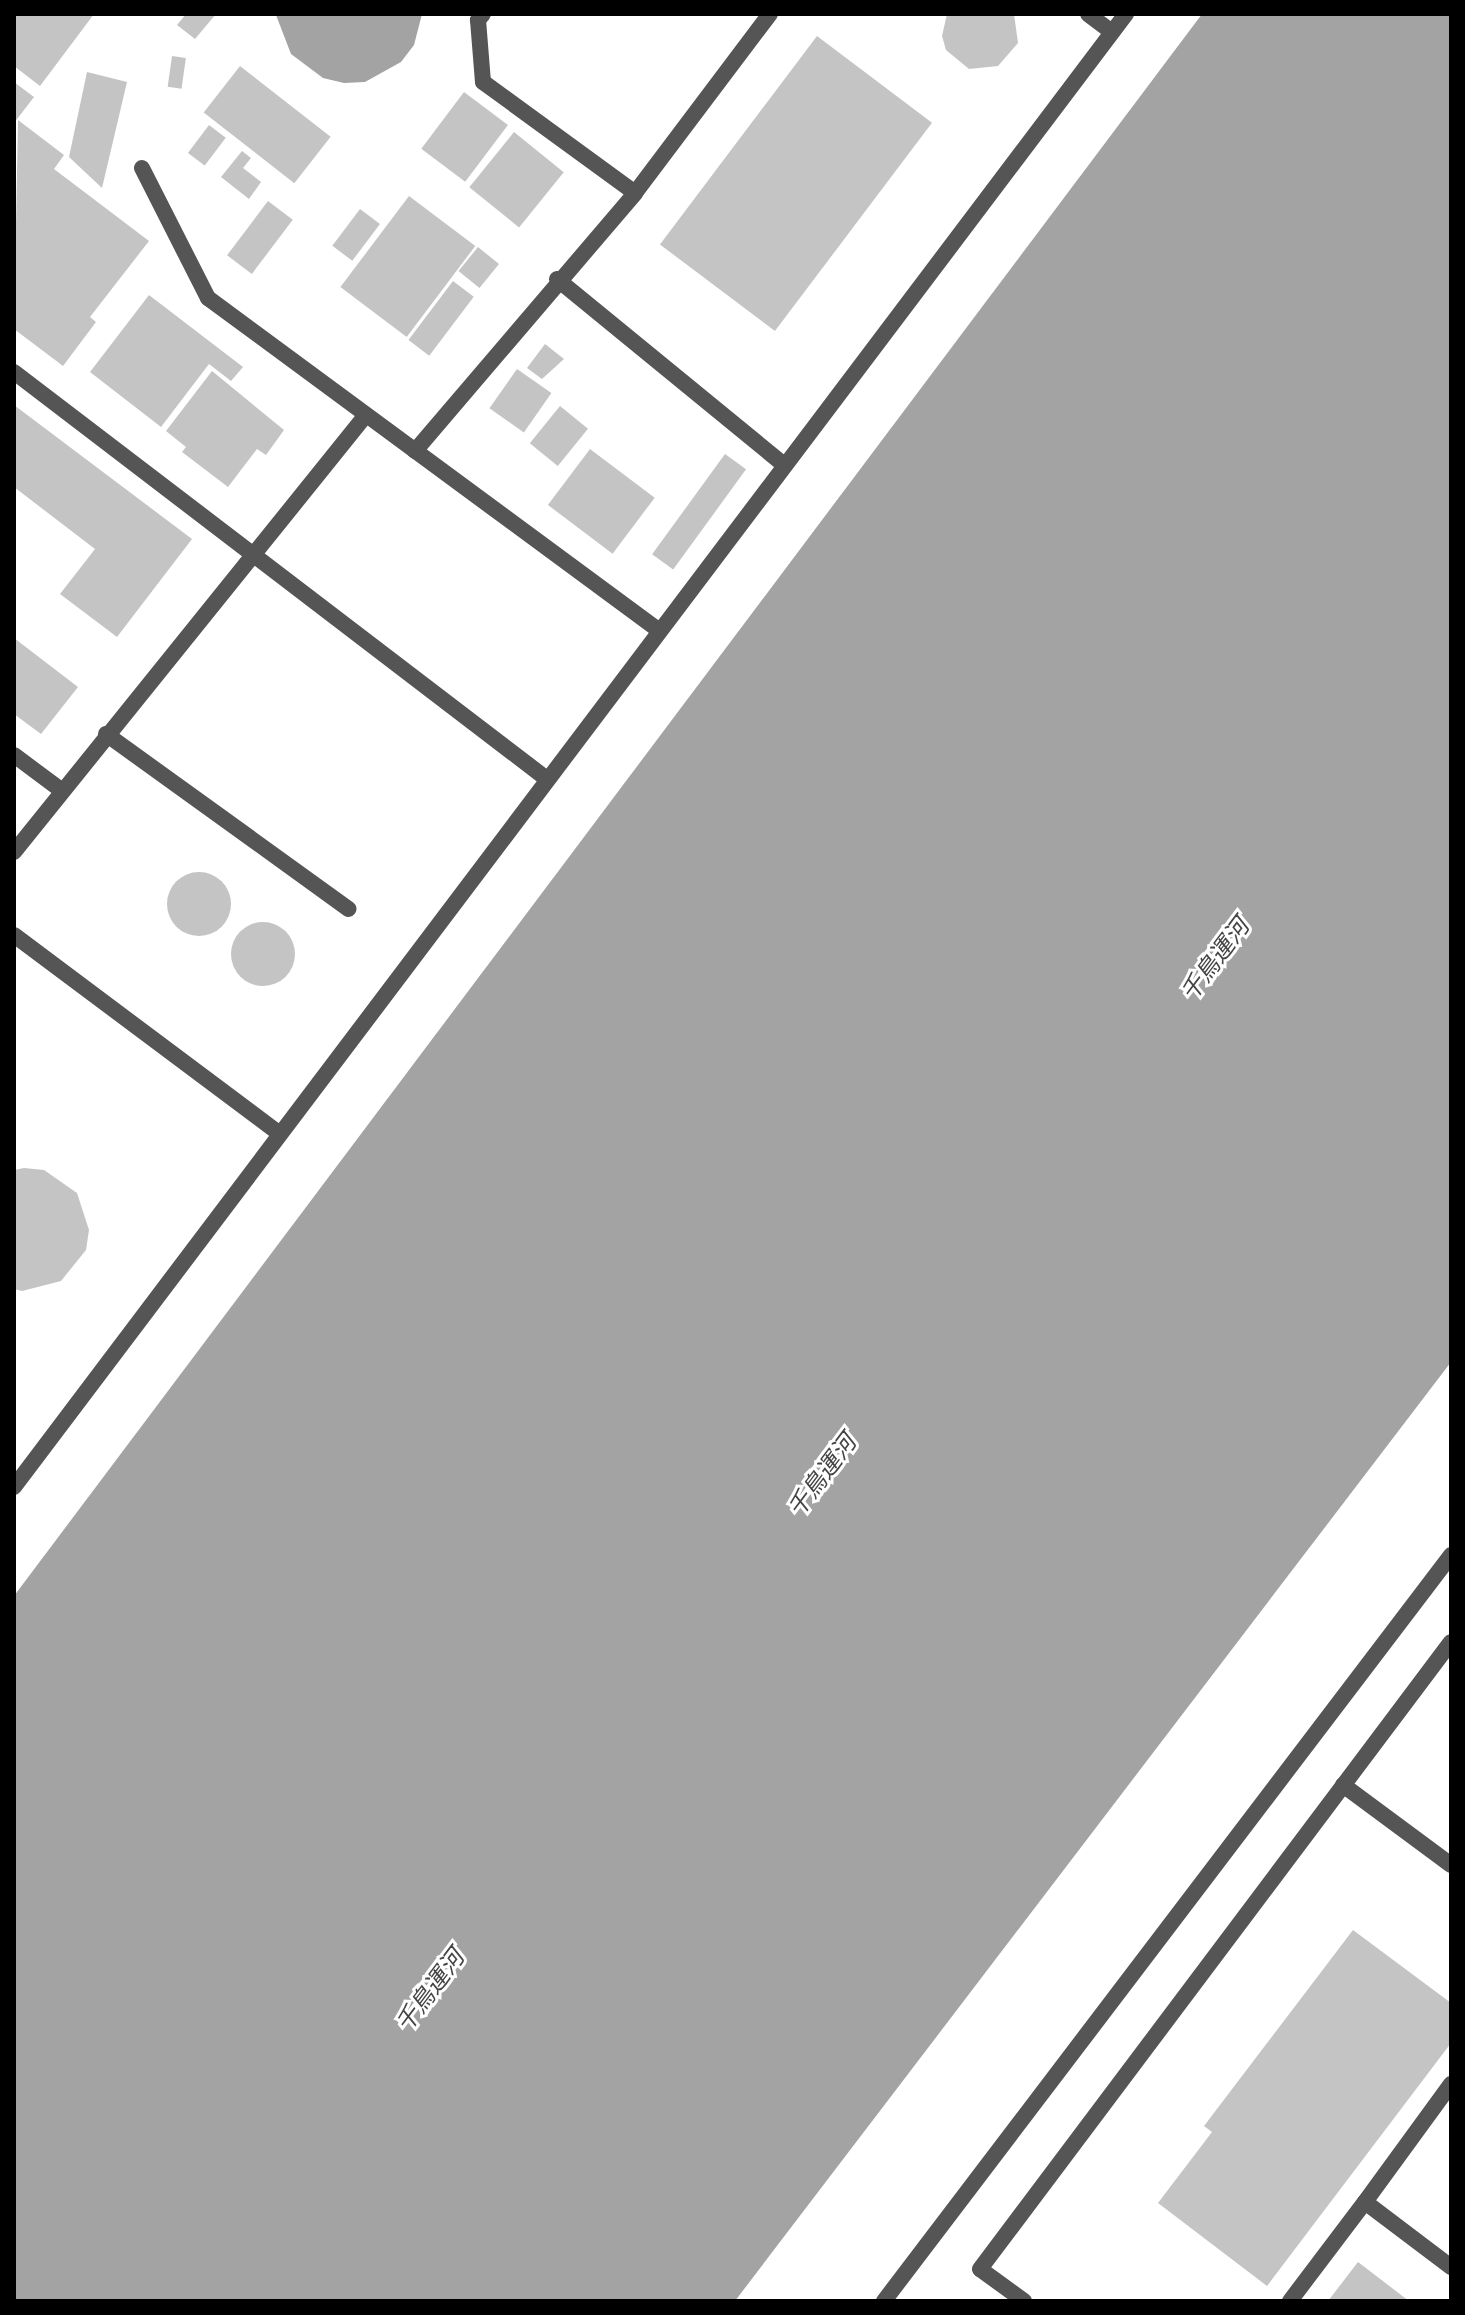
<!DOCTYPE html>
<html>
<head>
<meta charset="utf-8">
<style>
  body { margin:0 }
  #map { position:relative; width:1465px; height:2315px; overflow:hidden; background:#fff; font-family:Commissioner,"Noto Sans JP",sans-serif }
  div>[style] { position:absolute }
  .water>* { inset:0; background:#a3a3a3 }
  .building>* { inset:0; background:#c4c4c4; transform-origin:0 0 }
  .round { border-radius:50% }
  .service>* { height:16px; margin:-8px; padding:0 8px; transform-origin:8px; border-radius:8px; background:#555 }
  .minor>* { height:16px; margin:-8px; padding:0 8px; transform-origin:8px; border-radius:8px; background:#555 }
  .tertiary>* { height:16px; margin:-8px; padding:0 8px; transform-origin:8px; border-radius:8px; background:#555 }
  span { translate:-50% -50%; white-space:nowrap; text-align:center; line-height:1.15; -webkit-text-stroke:6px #fff; paint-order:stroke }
  .water-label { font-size:24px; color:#444; font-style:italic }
  .frame { position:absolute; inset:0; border:16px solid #000; pointer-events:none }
</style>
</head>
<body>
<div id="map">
  <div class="water">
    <i style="clip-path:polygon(422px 14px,414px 45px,401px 62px,365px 82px,344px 83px,323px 78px,291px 54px,276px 15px)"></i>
    <i style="clip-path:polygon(1202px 14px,1451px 14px,1451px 1362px,735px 2301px,14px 2301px,14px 1596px)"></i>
  </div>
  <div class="building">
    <i style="clip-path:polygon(14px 14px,94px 14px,40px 86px,14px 66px)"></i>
    <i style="clip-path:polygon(186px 14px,216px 14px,195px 39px,177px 25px)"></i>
    <i style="clip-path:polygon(947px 14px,1014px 14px,1018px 43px,998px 66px,969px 69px,946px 50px,942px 36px)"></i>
    <i style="left:817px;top:36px;width:144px;height:261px;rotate:37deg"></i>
    <i style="left:172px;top:56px;width:14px;height:31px;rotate:8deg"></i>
    <i style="left:240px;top:66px;width:115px;height:59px;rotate:38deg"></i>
    <i style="clip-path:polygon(87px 72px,127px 82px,102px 188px,69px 157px)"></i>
    <i style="clip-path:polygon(14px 82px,34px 97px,14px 123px)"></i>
    <i style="left:464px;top:92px;width:55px;height:71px;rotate:37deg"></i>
    <i style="clip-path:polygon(18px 120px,64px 155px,54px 169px,149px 241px,90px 317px,96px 322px,63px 366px,14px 329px)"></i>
    <i style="left:209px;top:125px;width:21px;height:35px;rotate:37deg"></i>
    <i style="left:514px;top:132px;width:64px;height:71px;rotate:39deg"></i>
    <i style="clip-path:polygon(242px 151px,251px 158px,243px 168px,261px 182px,249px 199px,221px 177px)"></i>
    <i style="left:409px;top:196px;width:83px;height:114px;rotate:37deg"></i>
    <i style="left:268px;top:201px;width:31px;height:68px;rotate:37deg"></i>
    <i style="left:360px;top:209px;width:25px;height:46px;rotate:37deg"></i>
    <i style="left:478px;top:247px;width:27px;height:31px;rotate:39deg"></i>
    <i style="left:453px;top:281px;width:26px;height:74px;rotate:37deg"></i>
    <i style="clip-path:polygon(149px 295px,243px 367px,231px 381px,209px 364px,161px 427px,90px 372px)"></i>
    <i style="clip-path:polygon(545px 344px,564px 359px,542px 379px,527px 368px)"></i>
    <i style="left:517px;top:369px;width:42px;height:48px;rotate:35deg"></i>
    <i style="clip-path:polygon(212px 371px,284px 430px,266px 455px,257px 449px,228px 487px,182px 452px,186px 447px,166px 431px)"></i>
    <i style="clip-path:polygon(14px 405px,192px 539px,117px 637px,60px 594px,95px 549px,14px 487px)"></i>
    <i style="left:560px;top:406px;width:36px;height:48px;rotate:39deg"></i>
    <i style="left:590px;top:449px;width:81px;height:70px;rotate:37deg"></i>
    <i style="left:725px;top:454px;width:26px;height:124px;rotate:36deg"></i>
    <i style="clip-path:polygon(14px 638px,78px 687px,41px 734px,14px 714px)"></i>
    <i class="round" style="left:167px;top:872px;width:64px;height:64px"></i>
    <i class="round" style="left:231px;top:922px;width:64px;height:64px"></i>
    <i style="clip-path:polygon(24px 1168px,44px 1170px,77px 1193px,89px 1230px,86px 1250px,61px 1281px,22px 1291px,14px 1289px,14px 1170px)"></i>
    <i style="clip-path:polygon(1353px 1930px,1451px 2003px,1451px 2043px,1267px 2286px,1158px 2203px,1212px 2132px,1204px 2126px)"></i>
    <i style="clip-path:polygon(1358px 2262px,1409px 2301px,1328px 2301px)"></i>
  </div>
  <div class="service">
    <i style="left:483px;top:14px;width:8px;rotate:130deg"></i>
    <i style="left:478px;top:20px;width:62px;rotate:85.4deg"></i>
    <i style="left:483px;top:82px;width:188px;rotate:36.1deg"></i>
    <i style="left:142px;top:168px;width:146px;rotate:63.1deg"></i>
    <i style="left:208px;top:298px;width:558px;rotate:36.4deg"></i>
    <i style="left:557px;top:279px;width:292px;rotate:39.3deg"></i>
    <i style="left:14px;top:372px;width:671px;rotate:37.37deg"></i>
    <i style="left:415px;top:451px;width:339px;rotate:-49.5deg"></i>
    <i style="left:635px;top:193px;width:224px;rotate:-53deg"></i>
    <i style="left:106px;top:734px;width:299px;rotate:35.8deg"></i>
    <i style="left:14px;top:755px;width:59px;rotate:36.7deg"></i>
    <i style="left:14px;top:852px;width:561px;rotate:-51.15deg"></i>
    <i style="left:14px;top:935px;width:329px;rotate:36.8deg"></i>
    <i style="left:14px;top:1487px;width:1846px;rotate:-52.95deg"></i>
    <i style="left:1343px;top:1785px;width:134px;rotate:36.5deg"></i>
    <i style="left:1451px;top:2084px;width:146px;rotate:126.1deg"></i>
    <i style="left:1365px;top:2202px;width:108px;rotate:37.1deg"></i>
    <i style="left:1024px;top:2301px;width:54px;rotate:-144deg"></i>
    <i style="left:980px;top:2269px;width:784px;rotate:-53.09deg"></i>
    <i style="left:1290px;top:2301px;width:124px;rotate:-52.9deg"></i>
  </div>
  <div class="minor">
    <i style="left:1088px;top:14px;width:30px;rotate:37deg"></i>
  </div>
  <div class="tertiary">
    <i style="left:884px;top:2301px;width:937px;rotate:-52.76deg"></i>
  </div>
  <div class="water-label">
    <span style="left:1214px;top:959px;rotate:-53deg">千鳥運河</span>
    <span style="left:821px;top:1475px;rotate:-53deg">千鳥運河</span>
    <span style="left:429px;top:1990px;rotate:-53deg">千鳥運河</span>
  </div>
  <div class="frame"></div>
</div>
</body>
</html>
